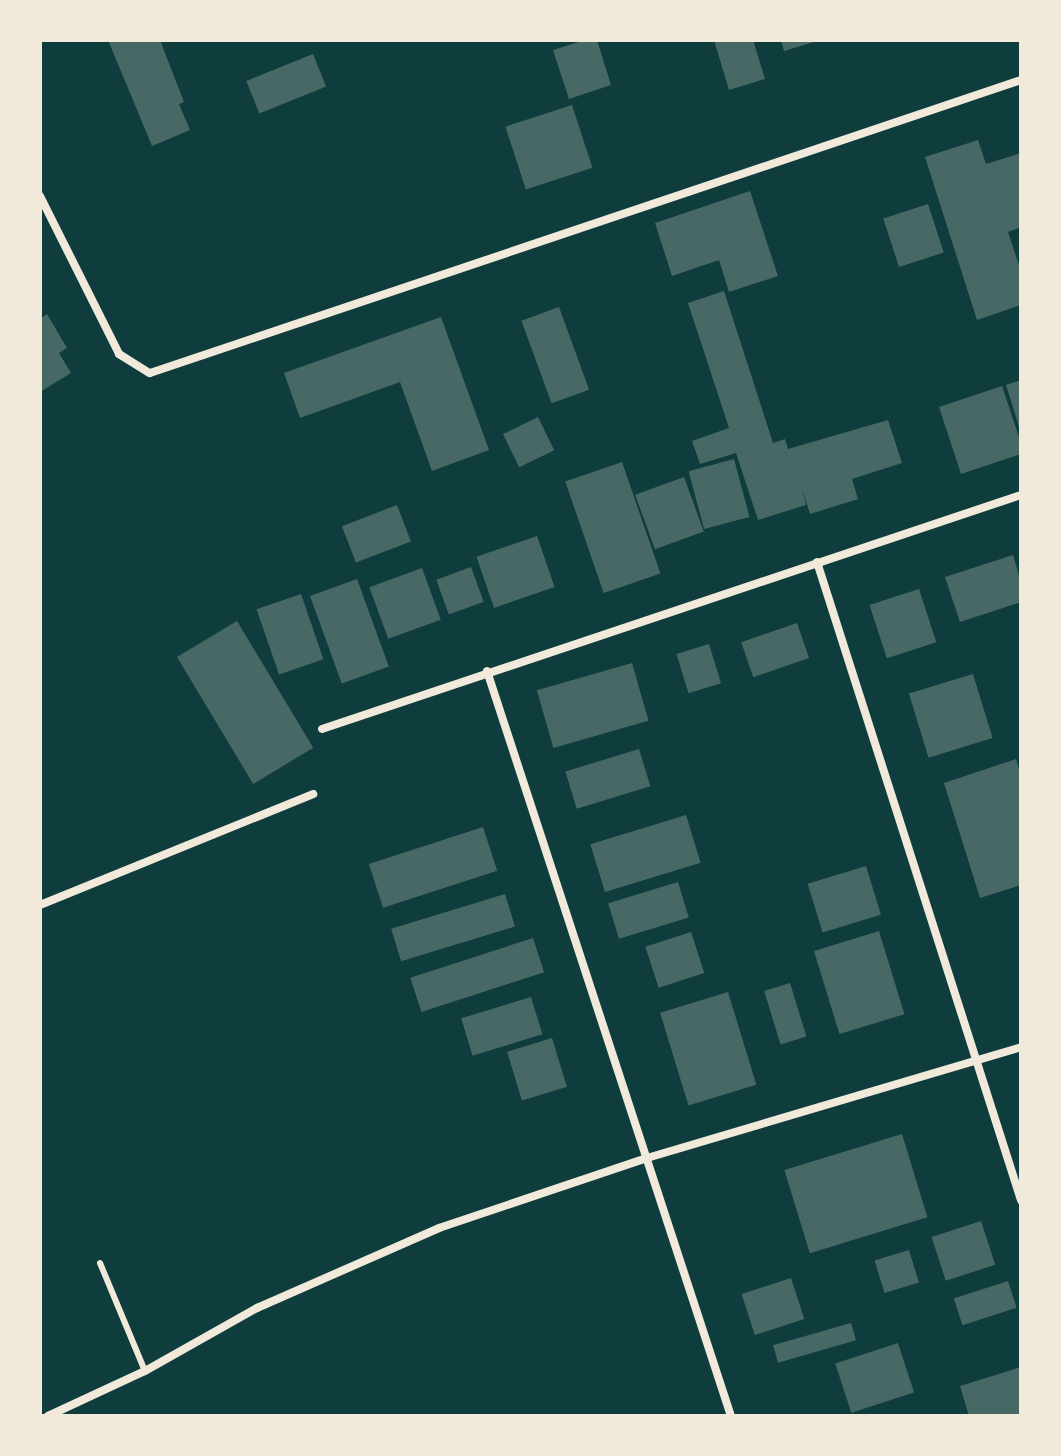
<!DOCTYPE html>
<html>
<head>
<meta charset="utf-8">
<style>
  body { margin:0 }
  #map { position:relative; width:1061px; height:1456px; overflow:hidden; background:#0f3d3e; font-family:"Work Sans",sans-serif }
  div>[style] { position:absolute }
  .building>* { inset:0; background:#486865; transform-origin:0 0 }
  .service>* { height:6px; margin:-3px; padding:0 3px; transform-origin:3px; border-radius:3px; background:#f1e9da }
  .minor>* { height:8px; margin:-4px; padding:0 4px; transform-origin:4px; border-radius:4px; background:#f1e9da }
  span { translate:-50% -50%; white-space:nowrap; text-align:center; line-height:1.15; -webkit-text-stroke:8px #f1e9da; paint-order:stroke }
  .frame { position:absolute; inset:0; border:42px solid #f1e9da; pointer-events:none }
</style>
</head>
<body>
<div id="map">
  <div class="building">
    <i style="clip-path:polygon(108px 40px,160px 40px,184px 102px,179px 104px,190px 130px,152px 146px)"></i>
    <i style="clip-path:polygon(585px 40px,597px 40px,611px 85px,569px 99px,553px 50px)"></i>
    <i style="clip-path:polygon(714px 40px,753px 40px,765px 79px,729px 90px)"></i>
    <i style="clip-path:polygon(781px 40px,817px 40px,817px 41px,784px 51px)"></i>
    <i style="left:313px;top:54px;width:35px;height:72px;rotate:68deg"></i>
    <i style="left:572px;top:105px;width:66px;height:70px;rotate:72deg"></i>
    <i style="clip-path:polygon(978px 140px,986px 164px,1021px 153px,1021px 227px,1008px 232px,1021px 271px,1021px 305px,977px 320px,925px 157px)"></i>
    <i style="clip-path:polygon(750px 191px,778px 276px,729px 292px,719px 260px,672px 276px,655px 223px)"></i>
    <i style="left:928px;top:204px;width:51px;height:47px;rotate:72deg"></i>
    <i style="clip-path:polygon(724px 291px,773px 443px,785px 439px,788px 449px,888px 420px,902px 463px,852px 479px,858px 499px,810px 514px,802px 488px,806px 505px,758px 520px,736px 453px,700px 464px,692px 441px,729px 428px,688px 303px)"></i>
    <i style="left:559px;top:307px;width:88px;height:40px;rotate:70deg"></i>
    <i style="clip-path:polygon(47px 314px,67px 348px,59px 353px,71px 373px,40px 392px,40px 319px)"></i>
    <i style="clip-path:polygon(441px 317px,489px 450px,432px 471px,400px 382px,300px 418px,284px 373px)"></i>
    <i style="clip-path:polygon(1021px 380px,1021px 429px,1020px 430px,1006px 385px)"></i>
    <i style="clip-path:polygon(1002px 386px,1021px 443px,1021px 454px,961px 474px,939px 407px)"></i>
    <i style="left:538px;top:417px;width:37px;height:39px;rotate:64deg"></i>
    <i style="left:734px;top:459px;width:60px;height:47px;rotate:75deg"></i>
    <i style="left:622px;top:462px;width:118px;height:60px;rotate:71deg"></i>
    <i style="left:684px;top:477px;width:58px;height:52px;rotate:70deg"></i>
    <i style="left:397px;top:505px;width:39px;height:59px;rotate:69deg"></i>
    <i style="left:537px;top:536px;width:54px;height:64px;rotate:71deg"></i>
    <i style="clip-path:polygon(1013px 555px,1021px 582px,1021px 602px,960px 622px,945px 577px)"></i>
    <i style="left:471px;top:567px;width:37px;height:37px;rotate:70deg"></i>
    <i style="left:422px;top:568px;width:55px;height:56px;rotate:70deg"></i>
    <i style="left:357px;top:579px;width:93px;height:50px;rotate:70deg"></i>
    <i style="left:919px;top:589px;width:56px;height:52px;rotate:72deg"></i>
    <i style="left:301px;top:594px;width:69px;height:47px;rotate:71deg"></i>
    <i style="left:237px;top:621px;width:148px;height:70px;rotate:59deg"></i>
    <i style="left:797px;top:623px;width:37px;height:59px;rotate:71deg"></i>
    <i style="left:709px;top:644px;width:41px;height:34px;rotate:73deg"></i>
    <i style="left:632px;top:663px;width:60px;height:99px;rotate:74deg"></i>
    <i style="left:973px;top:674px;width:67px;height:67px;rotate:73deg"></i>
    <i style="left:639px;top:749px;width:39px;height:77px;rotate:73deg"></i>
    <i style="clip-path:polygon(1016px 759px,1021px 776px,1021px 885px,980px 898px,944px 783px)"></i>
    <i style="left:686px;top:815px;width:50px;height:100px;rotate:73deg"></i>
    <i style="left:483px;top:827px;width:46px;height:120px;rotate:72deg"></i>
    <i style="left:866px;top:866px;width:51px;height:61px;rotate:73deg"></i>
    <i style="left:678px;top:882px;width:37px;height:73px;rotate:73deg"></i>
    <i style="left:505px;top:894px;width:34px;height:119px;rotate:73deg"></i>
    <i style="left:879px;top:931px;width:87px;height:68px;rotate:73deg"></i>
    <i style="left:691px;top:932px;width:43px;height:48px;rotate:72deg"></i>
    <i style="left:533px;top:938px;width:36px;height:129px;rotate:72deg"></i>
    <i style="left:790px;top:983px;width:56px;height:27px;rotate:73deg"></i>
    <i style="left:728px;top:992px;width:97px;height:71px;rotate:73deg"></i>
    <i style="left:531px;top:997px;width:39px;height:73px;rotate:73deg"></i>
    <i style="left:552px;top:1038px;width:51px;height:47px;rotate:73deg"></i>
    <i style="left:902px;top:1134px;width:87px;height:123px;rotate:73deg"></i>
    <i style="left:981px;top:1221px;width:46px;height:52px;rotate:72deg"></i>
    <i style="left:909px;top:1250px;width:34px;height:36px;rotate:73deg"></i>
    <i style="left:791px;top:1278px;width:43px;height:52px;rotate:72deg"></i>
    <i style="left:1008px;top:1281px;width:28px;height:57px;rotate:72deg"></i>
    <i style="left:851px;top:1323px;width:18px;height:81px;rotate:74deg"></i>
    <i style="left:898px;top:1343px;width:52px;height:66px;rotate:72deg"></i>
    <i style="clip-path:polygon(1021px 1367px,1021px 1416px,969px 1416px,960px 1386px)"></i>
  </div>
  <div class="service">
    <i style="left:100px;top:1263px;width:117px;rotate:67.4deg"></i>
  </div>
  <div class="minor">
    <i style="left:40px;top:196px;width:177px;rotate:63.4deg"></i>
    <i style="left:119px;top:354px;width:36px;rotate:32deg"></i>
    <i style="left:150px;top:373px;width:919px;rotate:-18.59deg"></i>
    <i style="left:817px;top:562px;width:670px;rotate:72.27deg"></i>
    <i style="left:487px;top:671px;width:784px;rotate:71.87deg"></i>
    <i style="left:322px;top:729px;width:737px;rotate:-18.51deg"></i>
    <i style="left:40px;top:905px;width:295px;rotate:-22.1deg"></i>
    <i style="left:48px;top:1416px;width:107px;rotate:-24.9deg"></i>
    <i style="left:145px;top:1371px;width:129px;rotate:-29.4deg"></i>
    <i style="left:257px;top:1308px;width:199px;rotate:-23.7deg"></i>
    <i style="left:439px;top:1228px;width:219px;rotate:-18.6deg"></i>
    <i style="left:647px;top:1158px;width:390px;rotate:-16.5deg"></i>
  </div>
  <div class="frame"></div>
</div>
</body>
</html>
